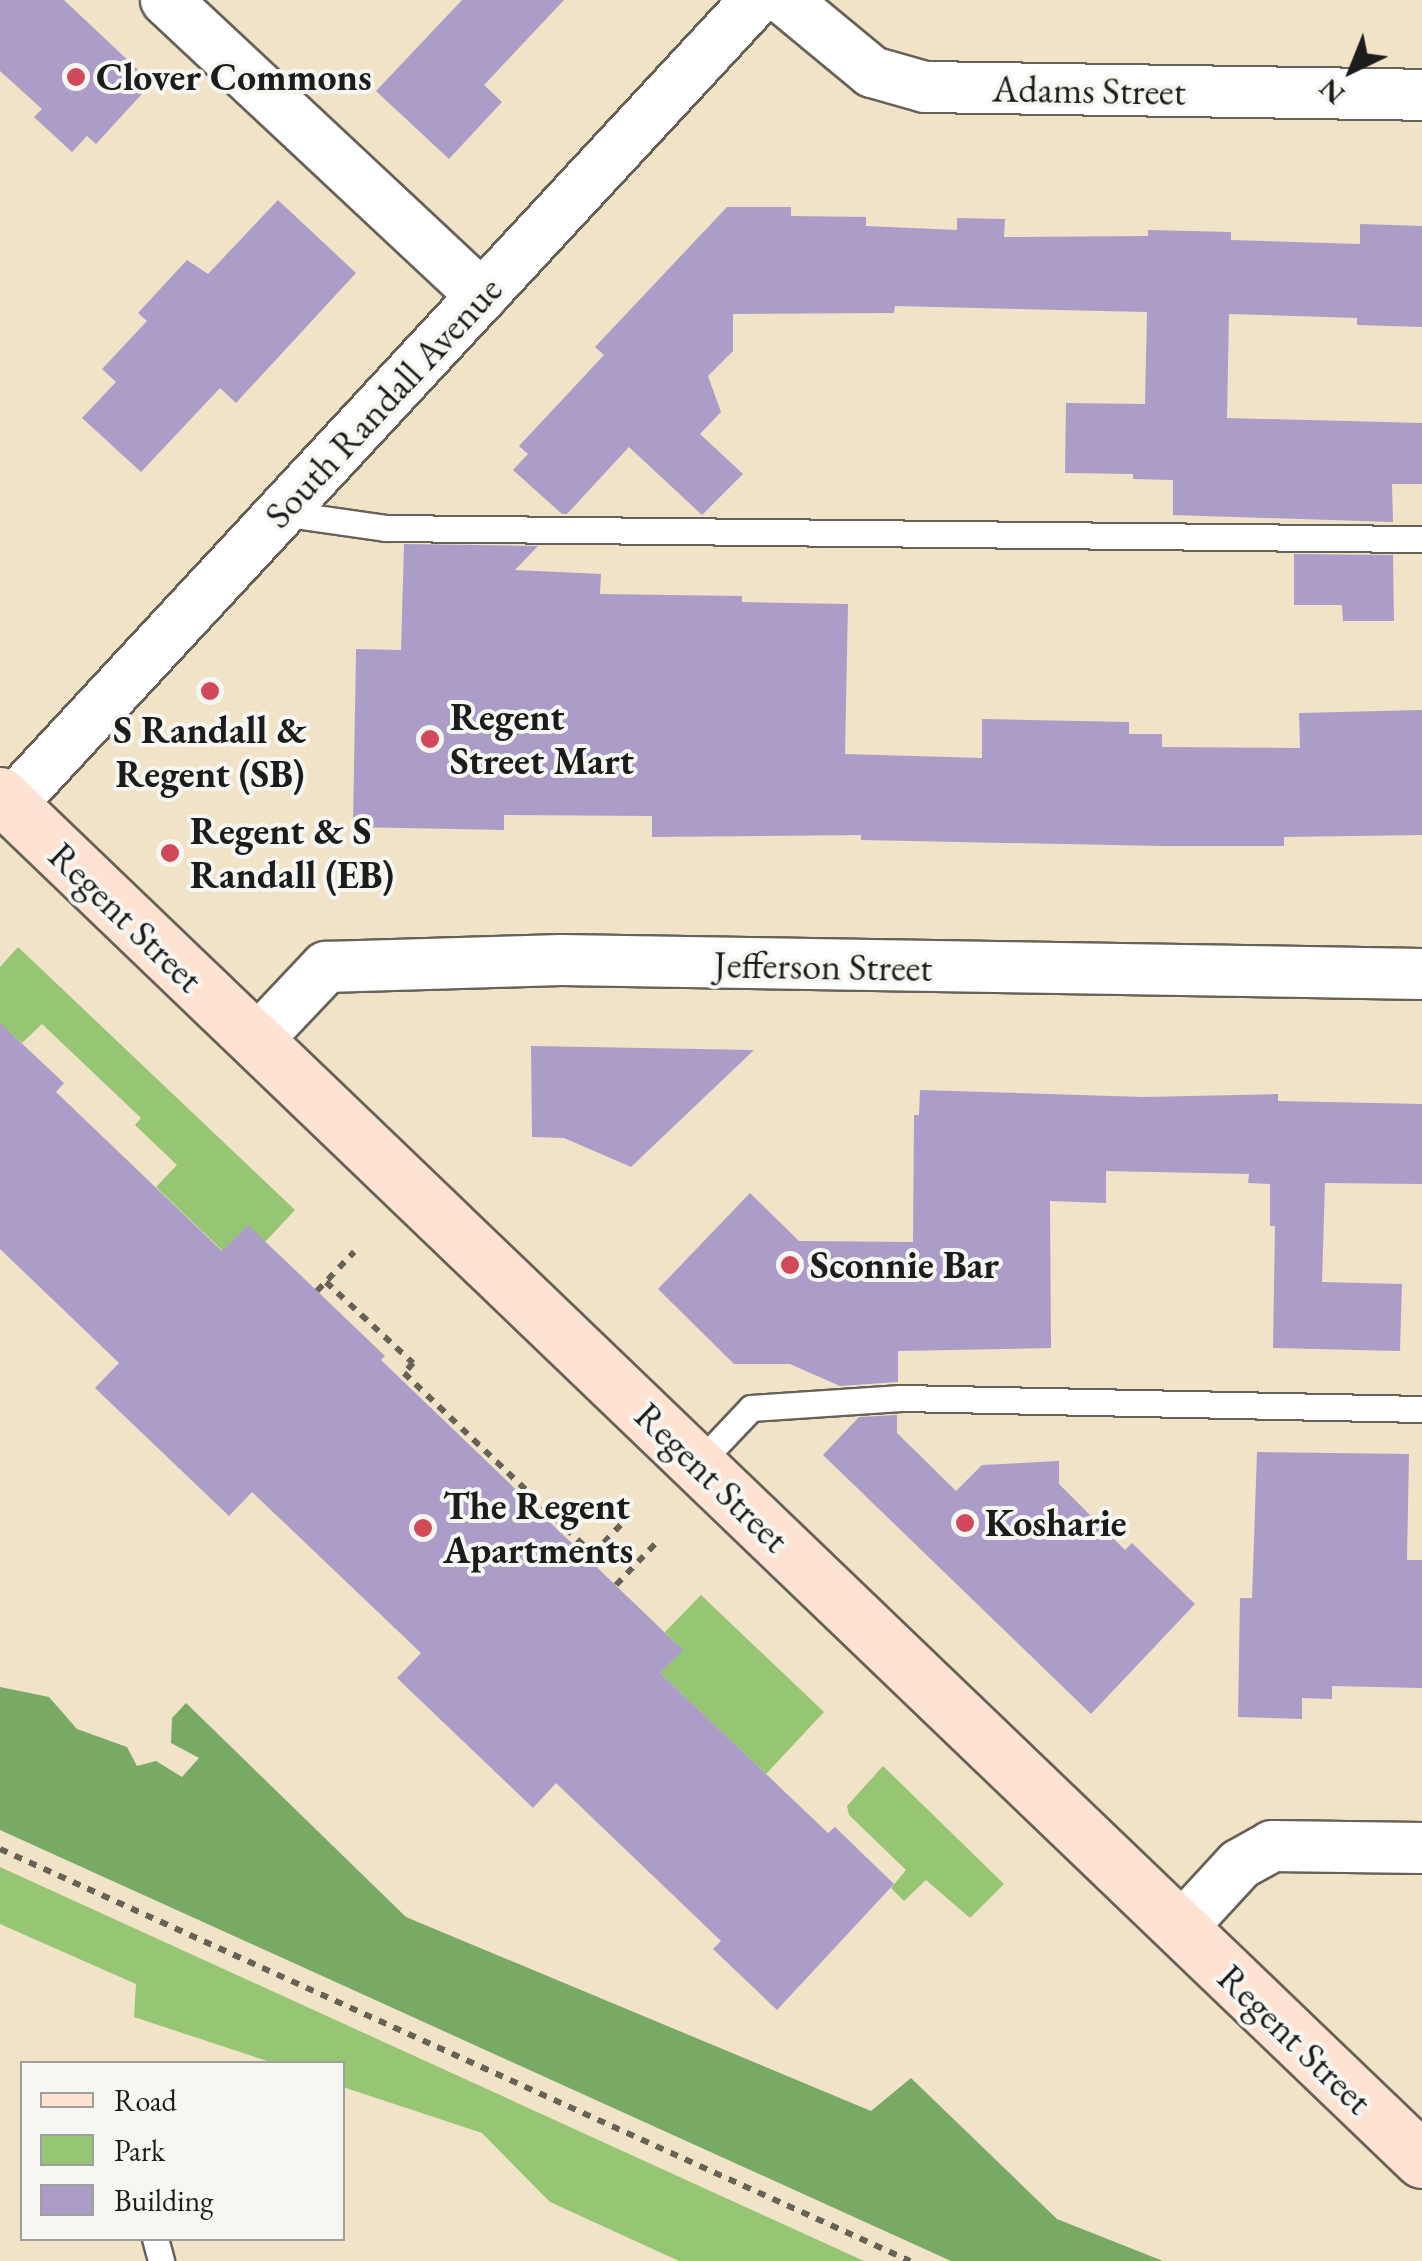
<!DOCTYPE html>
<html>
<head>
<meta charset="utf-8">
<style>
  body { margin:0 }
  #map { position:relative; width:1422px; height:2261px; overflow:hidden; background:#f1e3c8; font-family:"EB Garamond",serif }
  div>[style] { position:absolute }
  .green>* { inset:0; background:#96c574 }
  .forest>* { inset:0; background:#78aa66 }
  .building>* { inset:0; background:#ab9cc8 }
  .path>* { height:6px; margin-top:-3px; transform-origin:0; background:repeating-linear-gradient(90deg,#676258 0 8px,transparent 0 16px) }
  .roads { filter:drop-shadow(2px 0 #676258) drop-shadow(-2px 0 #676258) drop-shadow(0 2px #676258) drop-shadow(0 -2px #676258) }
  .lane>* { height:25px; margin:-12.5px; padding:0 12.5px; transform-origin:12.5px; border-radius:12.5px; background:#fff }
  .street>* { height:50px; margin:-25px; padding:0 25px; transform-origin:25px; border-radius:25px; background:#fff }
  .secondary>* { height:55px; margin:-27.5px; padding:0 27.5px; transform-origin:27.5px; border-radius:27.5px; background:#fee3d2 }
  .dots>* { width:28px; height:28px; translate:-50% -50%; box-sizing:border-box; border:5px solid #f6f6f2; border-radius:50% }
  span { translate:-50% -50%; white-space:nowrap; text-align:center; line-height:1.15; -webkit-text-stroke:8px #f6f6f2; paint-order:stroke }
  .poi-label { font-size:38px; color:#1c1c1c; font-weight:700 }
  .left { translate:0 -50%; text-align:left }
  .street-label { font-size:38px; color:#1c1c1c }
  .legend { position:absolute; left:20px; top:2061px; width:325px; height:180px; box-sizing:border-box; background:#f6f6f2; border:2px solid #9f9f9c; margin:0; padding:12px 18px; list-style:none; font-size:30px; color:#1c1c1c }
  .legend li { display:flex; align-items:center; gap:20px; height:50px }
  .legend b { width:50px; border:2px solid #9f9f9c }
  .north { position:absolute; left:1302px; top:20px; width:100px; height:100px; -webkit-text-stroke:8px #f6f6f2; paint-order:stroke; rotate:223deg; font-size:28px; font-weight:700; line-height:40px; text-align:center; color:#1c1c1c }
  .north::after { content:''; display:block; margin:auto; width:35px; height:45px; background:#1c1c1c; clip-path:polygon(50% 0,100% 100%,50% 72%,0 100%) }
</style>
</head>
<body>
<div id="map">
  <div class="green">
    <i style="clip-path:polygon(18px 947px,295px 1210px,265px 1242px,223px 1251px,156px 1187px,177px 1165px,135px 1125px,141px 1118px,42px 1024px,22px 1043px,0 1024px,0 967px)"></i>
    <i style="clip-path:polygon(701px 1595px,824px 1712px,766px 1774px,660px 1673px,682px 1650px,665px 1632px)"></i>
    <i style="clip-path:polygon(883px 1766px,1004px 1884px,970px 1918px,926px 1880px,904px 1901px,891px 1888px,906px 1870px,849px 1815px,847px 1806px)"></i>
    <i style="clip-path:polygon(0 1867px,864px 2261px,679px 2261px,550px 2202px,482px 2133px,343px 2087px,342px 2064px,273px 2063px,134px 2017px,136px 1984px,0 1924px)"></i>
  </div>
  <div class="forest">
    <i style="clip-path:polygon(0 1687px,49px 1697px,77px 1729px,127px 1747px,137px 1766px,156px 1761px,182px 1777px,199px 1758px,171px 1743px,172px 1718px,186px 1703px,406px 1917px,871px 2111px,911px 2078px,1057px 2219px,1163px 2261px,951px 2261px,0 1830px)"></i>
  </div>
  <div class="building">
    <i style="clip-path:polygon(0 0,64px 0,152px 83px,96px 144px,87px 136px,72px 152px,34px 117px,42px 109px,0 71px)"></i>
    <i style="clip-path:polygon(462px 0,564px 0,484px 85px,502px 102px,449px 159px,376px 91px)"></i>
    <i style="clip-path:polygon(278px 200px,356px 273px,236px 403px,220px 388px,141px 472px,82px 418px,116px 382px,102px 369px,147px 321px,138px 313px,187px 260px,208px 274px)"></i>
    <i style="clip-path:polygon(727px 207px,791px 207px,791px 216px,866px 217px,866px 226px,957px 230px,957px 218px,1005px 219px,1004px 237px,1148px 236px,1148px 230px,1231px 232px,1231px 240px,1360px 244px,1360px 224px,1422px 226px,1422px 327px,1357px 325px,1357px 318px,1229px 314px,1227px 418px,1422px 423px,1422px 484px,1392px 484px,1393px 522px,1173px 515px,1173px 480px,1133px 479px,1133px 474px,1065px 473px,1066px 403px,1145px 404px,1147px 312px,895px 306px,894px 313px,733px 314px,733px 351px,708px 376px,721px 412px,700px 434px,743px 474px,702px 515px,629px 447px,567px 514px,562px 514px,513px 470px,528px 454px,519px 446px,604px 355px,595px 347px)"></i>
    <i style="clip-path:polygon(404px 544px,538px 546px,515px 570px,601px 574px,600px 594px,742px 596px,742px 602px,848px 604px,845px 754px,982px 758px,982px 719px,1129px 722px,1129px 734px,1162px 734px,1162px 747px,1300px 748px,1299px 713px,1422px 710px,1422px 835px,1284px 837px,1284px 846px,1161px 846px,861px 840px,861px 835px,652px 837px,652px 816px,504px 815px,504px 830px,353px 827px,356px 649px,401px 650px)"></i>
    <i style="clip-path:polygon(1294px 554px,1393px 555px,1394px 621px,1343px 621px,1342px 605px,1294px 605px)"></i>
    <i style="clip-path:polygon(0 1023px,64px 1083px,56px 1092px,222px 1251px,248px 1225px,385px 1356px,381px 1360px,683px 1650px,660px 1673px,828px 1833px,835px 1827px,894px 1884px,777px 2010px,713px 1949px,721px 1941px,556px 1783px,533px 1808px,397px 1678px,421px 1653px,252px 1492px,229px 1516px,95px 1388px,119px 1363px,0 1249px)"></i>
    <i style="clip-path:polygon(531px 1046px,754px 1050px,631px 1167px,564px 1138px,532px 1137px)"></i>
    <i style="clip-path:polygon(920px 1090px,1144px 1097px,1278px 1094px,1278px 1101px,1422px 1104px,1422px 1184px,1325px 1183px,1322px 1282px,1402px 1284px,1400px 1351px,1273px 1348px,1275px 1226px,1270px 1226px,1270px 1184px,1248px 1183px,1249px 1174px,1106px 1171px,1106px 1203px,1050px 1201px,1051px 1348px,898px 1351px,898px 1382px,840px 1386px,790px 1364px,734px 1364px,658px 1289px,750px 1193px,799px 1241px,913px 1242px,914px 1115px,919px 1115px)"></i>
    <i style="clip-path:polygon(897px 1415px,897px 1433px,956px 1491px,982px 1465px,1059px 1461px,1059px 1484px,1125px 1550px,1132px 1543px,1195px 1604px,1091px 1714px,823px 1455px,859px 1417px)"></i>
    <i style="clip-path:polygon(1257px 1452px,1409px 1454px,1407px 1560px,1422px 1560px,1422px 1688px,1332px 1686px,1332px 1699px,1302px 1698px,1302px 1719px,1238px 1717px,1240px 1598px,1252px 1598px)"></i>
  </div>
  <div class="path">
    <i style="left:326px;top:1282px;width:119px;rotate:43deg"></i>
    <i style="left:413px;top:1363px;width:13px;rotate:132deg"></i>
    <i style="left:404px;top:1373px;width:262px;rotate:43.8deg"></i>
    <i style="left:593px;top:1554px;width:54px;rotate:-46.5deg"></i>
    <i style="left:317px;top:1291px;width:54px;rotate:-46.5deg"></i>
    <i style="left:616px;top:1585px;width:59px;rotate:-46.4deg"></i>
    <i style="left:0;top:1849px;width:999px;rotate:24.36deg"></i>
  </div>
  <div class="roads">
    <div class="lane">
      <i style="left:280px;top:513px;width:106px;rotate:8.1deg"></i>
      <i style="left:385px;top:528px;width:1037px;rotate:0.61deg"></i>
      <i style="left:698px;top:1464px;width:77px;rotate:-46.6deg"></i>
      <i style="left:751px;top:1408px;width:150px;rotate:-3.8deg"></i>
      <i style="left:901px;top:1398px;width:521px;rotate:1.21deg"></i>
      <i style="left:155px;top:2238px;width:24px;rotate:75deg"></i>
    </div>
    <div class="street">
      <i style="left:166px;top:0;width:433px;rotate:43.1deg"></i>
      <i style="left:785px;top:0;width:113px;rotate:39.6deg"></i>
      <i style="left:872px;top:72px;width:55px;rotate:15.8deg"></i>
      <i style="left:925px;top:87px;width:497px;rotate:0.9deg"></i>
      <i style="left:10px;top:805px;width:1098px;rotate:-47.18deg"></i>
      <i style="left:256px;top:1041px;width:102px;rotate:-46.6deg"></i>
      <i style="left:326px;top:967px;width:235px;rotate:-1.7deg"></i>
      <i style="left:561px;top:960px;width:861px;rotate:0.93deg"></i>
      <i style="left:1180px;top:1929px;width:88px;rotate:-47.3deg"></i>
      <i style="left:1240px;top:1864px;width:37px;rotate:-29deg"></i>
      <i style="left:1272px;top:1846px;width:150px;rotate:0.8deg"></i>
    </div>
    <div class="secondary">
      <i style="left:0;top:795px;width:1971px;rotate:43.83deg"></i>
    </div>
  </div>
  <div class="dots">
    <i style="left:76px;top:77px;background:#d1495b"></i>
    <i style="left:210px;top:691px;background:#d1495b"></i>
    <i style="left:430px;top:739px;background:#d1495b"></i>
    <i style="left:170px;top:853px;background:#d1495b"></i>
    <i style="left:790px;top:1265px;background:#d1495b"></i>
    <i style="left:965px;top:1523px;background:#d1495b"></i>
    <i style="left:423px;top:1528px;background:#d1495b"></i>
  </div>
  <div class="poi-label">
    <span class="left" style="left:96px;top:77px">Clover Commons</span>
    <span class="left" style="left:450px;top:739px">Regent<br>Street Mart</span>
    <span style="left:210px;top:752px">S Randall &amp;<br>Regent (SB)</span>
    <span class="left" style="left:190px;top:853px">Regent &amp; S<br>Randall (EB)</span>
    <span class="left" style="left:810px;top:1265px">Sconnie Bar</span>
    <span class="left" style="left:443px;top:1528px">The Regent<br>Apartments</span>
    <span class="left" style="left:985px;top:1523px">Kosharie</span>
  </div>
  <div class="street-label">
    <span style="left:1089px;top:90px;rotate:1deg">Adams Street</span>
    <span style="left:383px;top:402px;rotate:-47deg">South Randall Avenue</span>
    <span style="left:126px;top:917px;rotate:44deg">Regent Street</span>
    <span style="left:823px;top:966px;rotate:1deg">Jefferson Street</span>
    <span style="left:712px;top:1477px;rotate:44deg">Regent Street</span>
    <span style="left:1295px;top:2039px;rotate:44deg">Regent Street</span>
  </div>
  <ul class="legend">
  <li><b style="height:12px;background:#fee3d2"></b>Road</li>
  <li><b style="height:28px;background:#96c574"></b>Park</li>
  <li><b style="height:28px;background:#ab9cc8"></b>Building</li>
  </ul>
  <div class="north">N</div>
</div>
</body>
</html>
